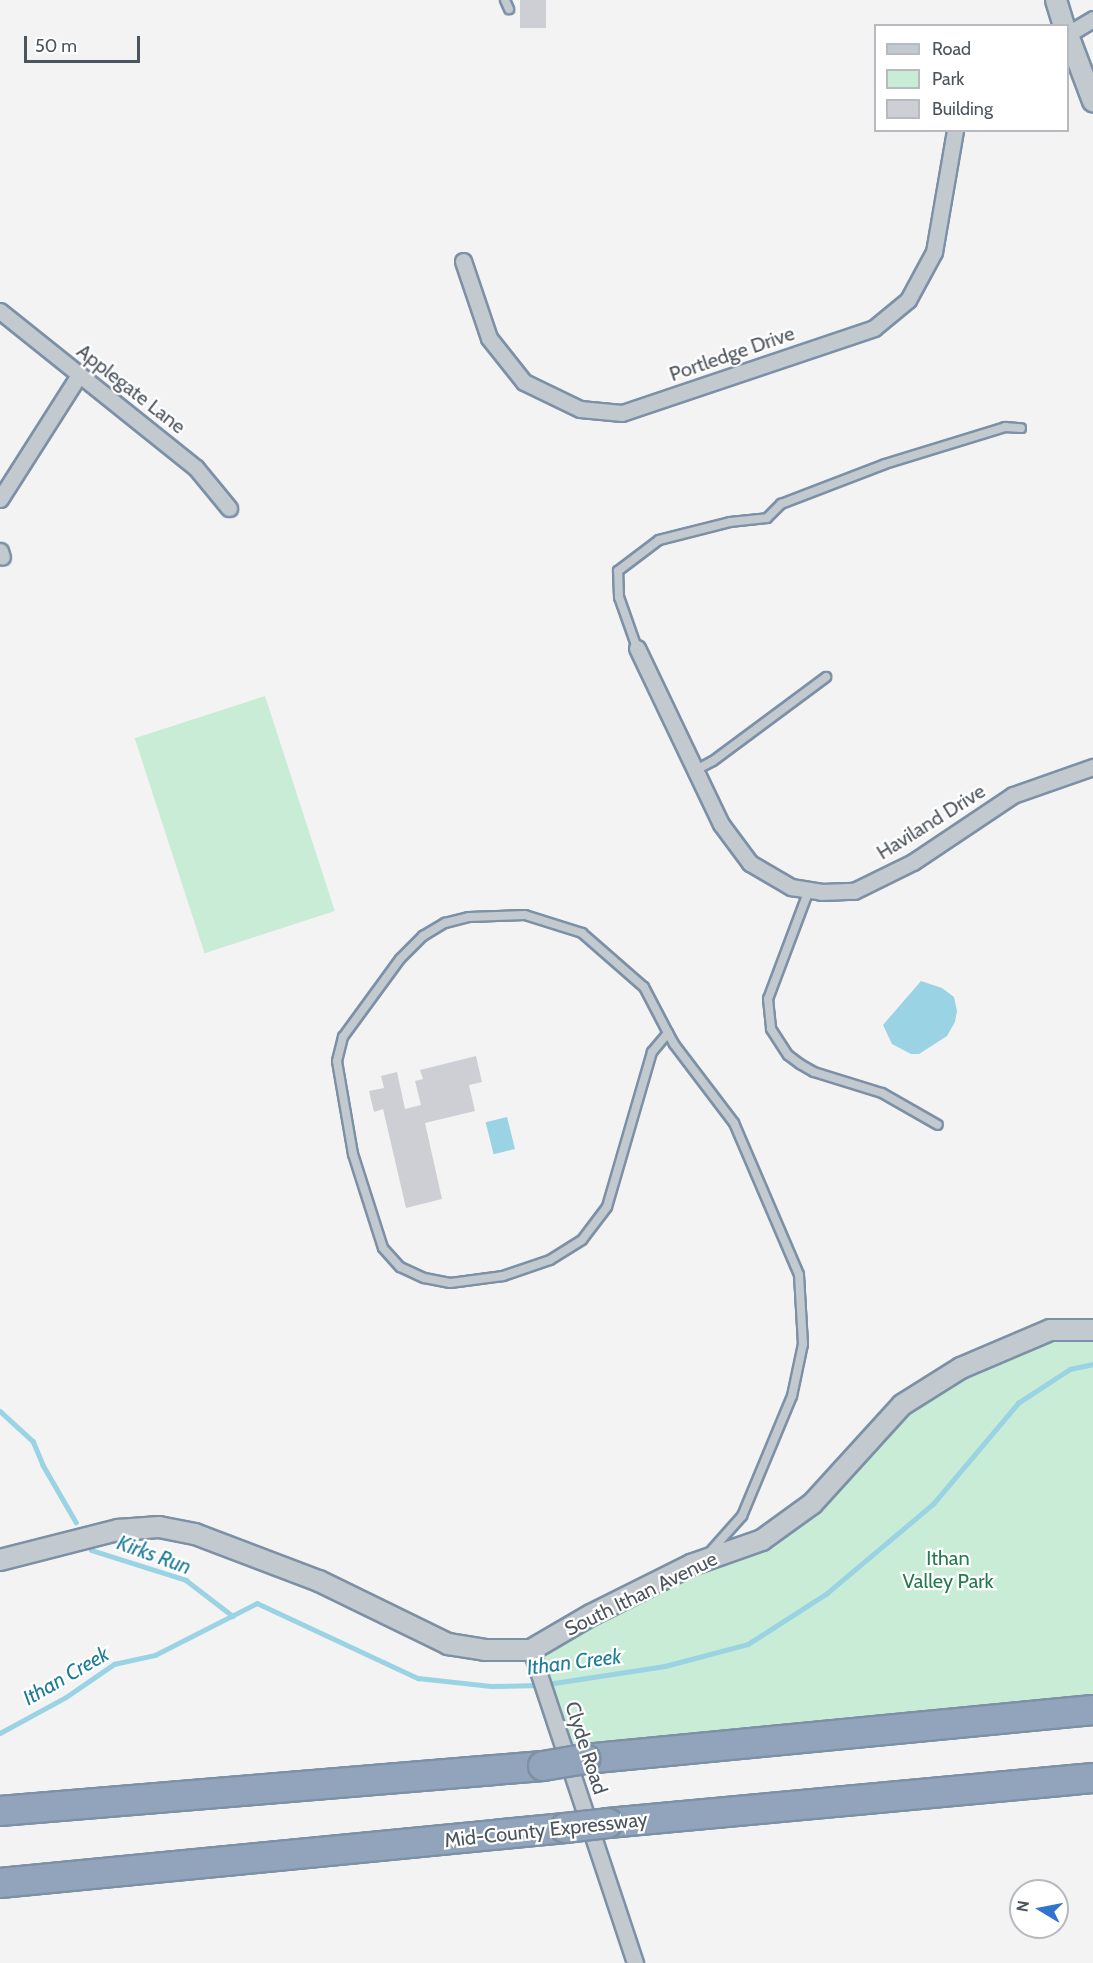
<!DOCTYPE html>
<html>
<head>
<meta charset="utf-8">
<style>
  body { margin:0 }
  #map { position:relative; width:1093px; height:1963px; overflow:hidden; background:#f4f3f3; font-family:Cabin,sans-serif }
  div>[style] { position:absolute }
  .green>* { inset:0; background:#c8ecd6; transform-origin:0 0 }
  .water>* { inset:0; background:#9ad3e3; transform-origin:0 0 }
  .stream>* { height:4.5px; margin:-2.25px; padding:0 2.25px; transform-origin:2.25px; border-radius:2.25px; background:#9ad3e3 }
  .building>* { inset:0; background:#cdcfd4; transform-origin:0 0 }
  .roads { filter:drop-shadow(2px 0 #7c90a6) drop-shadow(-2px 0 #7c90a6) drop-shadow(0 2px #7c90a6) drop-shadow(0 -2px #7c90a6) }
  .service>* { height:8px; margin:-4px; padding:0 4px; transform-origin:4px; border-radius:4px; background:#c2c9cf }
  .minor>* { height:15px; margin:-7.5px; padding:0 7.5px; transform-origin:7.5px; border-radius:7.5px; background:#c2c9cf }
  .tertiary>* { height:20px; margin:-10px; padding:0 10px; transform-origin:10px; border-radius:10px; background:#c2c9cf }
  .motorway>* { height:28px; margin:-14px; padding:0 14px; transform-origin:14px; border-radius:14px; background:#91a4bb }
  .bridges { filter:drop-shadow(2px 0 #7c90a6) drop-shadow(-2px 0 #7c90a6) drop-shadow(0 2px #7c90a6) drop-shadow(0 -2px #7c90a6) }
  .motorway-bridge>* { height:28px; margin:-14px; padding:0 14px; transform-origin:14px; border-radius:14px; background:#91a4bb }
  span { translate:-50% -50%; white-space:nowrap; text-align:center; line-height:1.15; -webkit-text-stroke:4.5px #fff; paint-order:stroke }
  .street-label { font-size:20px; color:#4c555e }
  .park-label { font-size:20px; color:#24794f }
  .water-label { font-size:21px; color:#1d7c98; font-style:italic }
  .legend { position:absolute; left:874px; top:24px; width:195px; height:108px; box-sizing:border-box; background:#fff; border:2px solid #b7bbbf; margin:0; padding:8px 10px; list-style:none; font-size:18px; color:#4c555e }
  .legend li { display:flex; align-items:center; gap:12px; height:30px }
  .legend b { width:30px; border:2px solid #b7bbbf }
  .north { position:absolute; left:1009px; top:1879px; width:60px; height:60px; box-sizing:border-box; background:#fff; border:2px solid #b7bbbf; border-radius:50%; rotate:280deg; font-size:16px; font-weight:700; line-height:24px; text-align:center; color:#4c555e }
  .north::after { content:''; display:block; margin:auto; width:21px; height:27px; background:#3174d0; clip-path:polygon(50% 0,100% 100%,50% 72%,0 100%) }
  .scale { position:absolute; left:24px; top:36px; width:116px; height:27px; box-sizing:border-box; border:3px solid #4c555e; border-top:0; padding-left:8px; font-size:18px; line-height:21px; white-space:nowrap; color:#4c555e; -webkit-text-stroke:4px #fff; paint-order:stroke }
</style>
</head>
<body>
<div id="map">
  <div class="green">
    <i style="left:265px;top:696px;width:226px;height:137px;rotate:72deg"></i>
    <i style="clip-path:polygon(1050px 1330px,1093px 1330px,1093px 1701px,559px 1764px,531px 1650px,762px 1540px,902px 1405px)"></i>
  </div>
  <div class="water">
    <i style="clip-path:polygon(921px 981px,942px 988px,954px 997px,957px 1011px,955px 1022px,947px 1036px,919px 1054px,911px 1054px,892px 1044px,883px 1025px)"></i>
    <i style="left:507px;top:1117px;width:33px;height:22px;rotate:76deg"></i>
  </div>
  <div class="stream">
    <i style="left:0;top:1411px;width:45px;rotate:42.3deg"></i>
    <i style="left:33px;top:1441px;width:26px;rotate:67deg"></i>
    <i style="left:43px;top:1465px;width:66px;rotate:59.9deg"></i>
    <i style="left:91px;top:1550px;width:100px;rotate:17.5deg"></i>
    <i style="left:186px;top:1580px;width:59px;rotate:37.5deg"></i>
    <i style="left:0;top:1733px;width:75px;rotate:-28.6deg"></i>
    <i style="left:66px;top:1697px;width:58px;rotate:-34.5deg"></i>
    <i style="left:114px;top:1664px;width:42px;rotate:-12.4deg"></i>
    <i style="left:155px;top:1655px;width:114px;rotate:-27deg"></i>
    <i style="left:257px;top:1603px;width:178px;rotate:25deg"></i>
    <i style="left:418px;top:1678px;width:73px;rotate:6.3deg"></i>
    <i style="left:491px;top:1686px;width:50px;rotate:-1.1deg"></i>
    <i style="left:541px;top:1685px;width:125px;rotate:-8.7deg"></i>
    <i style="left:665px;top:1666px;width:86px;rotate:-14.8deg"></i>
    <i style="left:748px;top:1644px;width:93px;rotate:-32.7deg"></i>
    <i style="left:826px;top:1594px;width:140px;rotate:-40.1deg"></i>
    <i style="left:933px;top:1504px;width:132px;rotate:-49.9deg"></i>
    <i style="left:1018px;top:1403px;width:62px;rotate:-33.2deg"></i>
    <i style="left:1070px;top:1369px;width:24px;rotate:-12deg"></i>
  </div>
  <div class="building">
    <i style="left:520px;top:0;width:26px;height:28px"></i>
    <i style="clip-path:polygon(476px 1056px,482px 1082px,469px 1085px,475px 1111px,425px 1123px,442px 1199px,406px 1208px,383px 1109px,374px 1112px,369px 1091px,384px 1088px,381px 1076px,397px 1072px,405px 1109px,421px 1105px,415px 1081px,423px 1079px,420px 1070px)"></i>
  </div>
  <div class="roads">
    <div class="service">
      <i style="left:505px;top:0;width:10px;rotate:66deg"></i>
      <i style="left:637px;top:648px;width:54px;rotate:-109.4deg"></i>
      <i style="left:619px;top:597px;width:26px;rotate:-92deg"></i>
      <i style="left:618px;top:571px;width:51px;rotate:-37.1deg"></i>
      <i style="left:659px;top:540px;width:73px;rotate:-14.2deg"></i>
      <i style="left:730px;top:522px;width:37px;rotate:-6deg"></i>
      <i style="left:767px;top:518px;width:20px;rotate:-45deg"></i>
      <i style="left:781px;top:504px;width:111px;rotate:-21deg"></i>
      <i style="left:885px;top:464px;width:126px;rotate:-17.1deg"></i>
      <i style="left:1005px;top:427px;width:16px;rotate:4deg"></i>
      <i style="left:694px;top:771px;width:21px;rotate:-28deg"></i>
      <i style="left:713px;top:761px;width:141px;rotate:-36.6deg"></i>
      <i style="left:809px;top:890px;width:116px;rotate:110.6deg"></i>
      <i style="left:768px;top:999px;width:30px;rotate:84deg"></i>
      <i style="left:771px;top:1029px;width:31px;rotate:57deg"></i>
      <i style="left:788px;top:1055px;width:15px;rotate:37deg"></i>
      <i style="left:800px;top:1064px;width:16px;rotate:30deg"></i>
      <i style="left:814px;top:1072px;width:71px;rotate:17.2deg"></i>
      <i style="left:882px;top:1093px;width:64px;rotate:29.7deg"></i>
      <i style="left:668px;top:1033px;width:25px;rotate:130deg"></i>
      <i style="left:652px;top:1052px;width:161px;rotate:106.2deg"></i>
      <i style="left:607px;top:1207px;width:41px;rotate:127.1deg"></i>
      <i style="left:582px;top:1240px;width:38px;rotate:148deg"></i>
      <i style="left:550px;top:1260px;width:50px;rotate:161.2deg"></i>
      <i style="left:503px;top:1276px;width:53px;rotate:172.5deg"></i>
      <i style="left:450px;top:1283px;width:26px;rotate:-169deg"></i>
      <i style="left:424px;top:1278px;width:26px;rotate:-155deg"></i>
      <i style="left:400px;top:1267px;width:25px;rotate:-132deg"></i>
      <i style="left:383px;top:1248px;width:99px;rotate:-107.7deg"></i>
      <i style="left:353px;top:1154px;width:94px;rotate:-99.8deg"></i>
      <i style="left:337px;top:1061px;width:25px;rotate:-76deg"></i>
      <i style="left:343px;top:1037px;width:97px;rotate:-53.8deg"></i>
      <i style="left:400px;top:959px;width:33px;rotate:-45deg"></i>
      <i style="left:423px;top:936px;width:26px;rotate:-31deg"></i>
      <i style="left:445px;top:923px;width:25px;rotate:-14deg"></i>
      <i style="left:469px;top:917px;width:56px;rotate:-2deg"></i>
      <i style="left:525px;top:915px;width:60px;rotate:17.5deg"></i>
      <i style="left:582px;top:933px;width:82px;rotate:41.1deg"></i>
      <i style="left:644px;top:987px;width:52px;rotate:62.4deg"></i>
      <i style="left:668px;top:1033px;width:13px;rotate:61deg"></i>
      <i style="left:674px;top:1044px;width:99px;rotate:52.8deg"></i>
      <i style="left:734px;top:1123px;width:165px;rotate:66.8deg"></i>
      <i style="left:799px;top:1275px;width:69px;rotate:86.7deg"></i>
      <i style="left:803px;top:1344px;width:53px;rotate:101.9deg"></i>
      <i style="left:792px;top:1396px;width:130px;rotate:112.6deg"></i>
      <i style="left:742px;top:1516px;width:50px;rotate:131.7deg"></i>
    </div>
    <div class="minor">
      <i style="left:1068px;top:34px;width:29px;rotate:-31deg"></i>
      <i style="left:463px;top:261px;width:81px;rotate:71.3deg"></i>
      <i style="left:489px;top:338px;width:56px;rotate:51.5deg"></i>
      <i style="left:524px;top:382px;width:62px;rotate:25.7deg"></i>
      <i style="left:580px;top:409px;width:42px;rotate:5.4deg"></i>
      <i style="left:622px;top:413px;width:266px;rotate:-18.6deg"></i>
      <i style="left:874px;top:328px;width:44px;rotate:-39.5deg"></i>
      <i style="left:908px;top:300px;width:55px;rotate:-61.6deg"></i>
      <i style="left:934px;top:252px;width:124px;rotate:-80.2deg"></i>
      <i style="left:0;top:311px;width:251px;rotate:38.7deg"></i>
      <i style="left:196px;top:468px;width:52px;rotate:50.5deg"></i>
      <i style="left:0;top:499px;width:147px;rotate:-57.5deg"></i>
      <i style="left:0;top:551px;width:6px;rotate:72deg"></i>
      <i style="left:637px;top:648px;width:195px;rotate:64.5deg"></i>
      <i style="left:721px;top:824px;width:49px;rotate:53.4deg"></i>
      <i style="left:750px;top:863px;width:48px;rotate:30.3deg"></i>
      <i style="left:791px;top:887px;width:30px;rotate:9deg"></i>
      <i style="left:821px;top:892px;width:33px;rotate:-2deg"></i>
      <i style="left:854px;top:891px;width:66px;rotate:-26.2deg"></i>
      <i style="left:913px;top:862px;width:120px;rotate:-33.8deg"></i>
      <i style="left:1013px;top:795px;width:85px;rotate:-19.3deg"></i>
      <i style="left:531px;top:1650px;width:330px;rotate:71.6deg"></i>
    </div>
    <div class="tertiary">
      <i style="left:1056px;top:0;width:27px;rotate:73deg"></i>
      <i style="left:1068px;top:35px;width:71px;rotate:69.3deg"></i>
      <i style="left:0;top:1560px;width:122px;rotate:-14.3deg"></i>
      <i style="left:118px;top:1530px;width:41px;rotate:-4.2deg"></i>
      <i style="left:159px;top:1527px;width:37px;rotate:11deg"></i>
      <i style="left:195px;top:1534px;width:133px;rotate:20.8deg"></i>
      <i style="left:319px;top:1581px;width:144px;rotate:26deg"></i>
      <i style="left:448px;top:1644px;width:36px;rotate:9deg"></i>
      <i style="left:484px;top:1650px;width:47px"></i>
      <i style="left:531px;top:1650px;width:69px;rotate:-30.3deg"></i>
      <i style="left:591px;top:1615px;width:112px;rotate:-26.6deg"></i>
      <i style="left:691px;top:1565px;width:75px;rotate:-19.4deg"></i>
      <i style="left:762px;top:1540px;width:62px;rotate:-35.8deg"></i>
      <i style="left:812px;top:1504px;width:134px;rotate:-47.7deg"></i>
      <i style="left:902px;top:1405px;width:70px;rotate:-32.1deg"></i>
      <i style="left:961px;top:1368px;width:97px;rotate:-23.1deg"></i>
      <i style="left:1050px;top:1330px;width:43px"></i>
    </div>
    <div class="motorway">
      <i style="left:585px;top:1759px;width:510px;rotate:-5.51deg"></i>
      <i style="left:0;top:1811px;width:545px;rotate:-4.74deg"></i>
      <i style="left:608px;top:1823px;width:487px;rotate:-5.3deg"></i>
      <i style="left:0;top:1883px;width:568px;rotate:-5.56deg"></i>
    </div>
  </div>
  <div class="bridges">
    <div class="motorway-bridge">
      <i style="left:543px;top:1766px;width:43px;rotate:-9.5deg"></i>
      <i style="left:565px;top:1828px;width:43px;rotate:-6.6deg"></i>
    </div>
  </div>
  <div class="street-label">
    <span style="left:732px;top:354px;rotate:-19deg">Portledge Drive</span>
    <span style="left:131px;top:389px;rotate:38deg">Applegate Lane</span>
    <span style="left:931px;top:822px;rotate:-32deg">Haviland Drive</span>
    <span style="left:641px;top:1594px;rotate:-26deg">South Ithan Avenue</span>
    <span style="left:586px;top:1748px;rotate:72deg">Clyde Road</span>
    <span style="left:546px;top:1830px;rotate:-6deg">Mid-County Expressway</span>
  </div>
  <div class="park-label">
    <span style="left:948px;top:1570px">Ithan<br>Valley Park</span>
  </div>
  <div class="water-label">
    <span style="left:154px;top:1555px;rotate:20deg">Kirks Run</span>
    <span style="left:574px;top:1662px;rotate:-7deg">Ithan Creek</span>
    <span style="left:66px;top:1676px;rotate:-30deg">Ithan Creek</span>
  </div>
  <ul class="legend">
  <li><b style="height:8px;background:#c2c9cf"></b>Road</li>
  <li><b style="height:16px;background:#c8ecd6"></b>Park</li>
  <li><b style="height:16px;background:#cdcfd4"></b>Building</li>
  </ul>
  <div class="north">N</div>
  <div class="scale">50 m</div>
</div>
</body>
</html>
